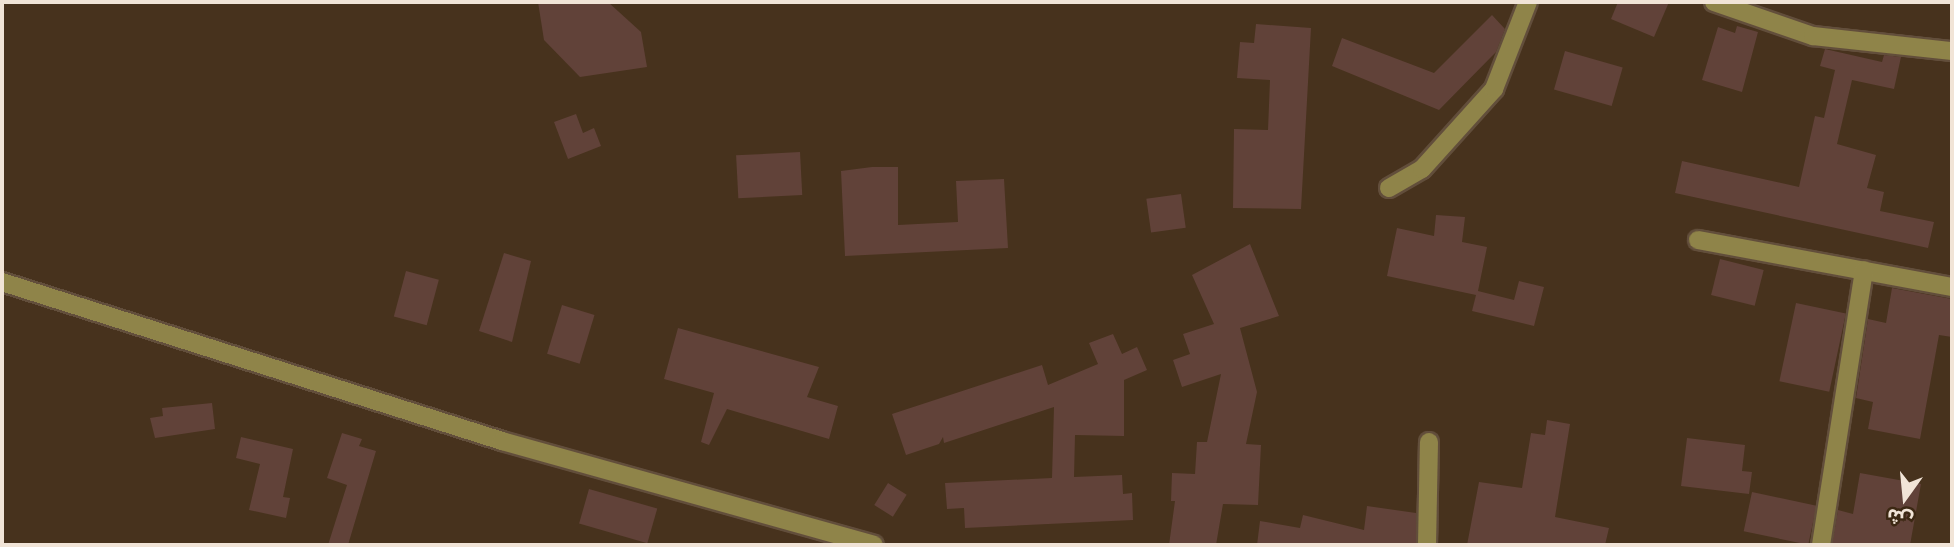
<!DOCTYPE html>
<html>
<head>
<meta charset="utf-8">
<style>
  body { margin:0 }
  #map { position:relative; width:1954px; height:547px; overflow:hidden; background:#47321d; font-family:"Exo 2","Noto Sans Arabic",sans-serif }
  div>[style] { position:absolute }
  .building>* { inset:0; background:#614239; transform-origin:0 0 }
  .roads { filter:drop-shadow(2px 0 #624e3b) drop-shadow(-2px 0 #624e3b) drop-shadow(0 2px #624e3b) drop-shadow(0 -2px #624e3b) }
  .minor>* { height:18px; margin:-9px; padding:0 9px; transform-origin:9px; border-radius:9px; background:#8f8449 }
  span { translate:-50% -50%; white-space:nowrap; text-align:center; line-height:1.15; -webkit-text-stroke:7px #3c2813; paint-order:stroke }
  .frame { position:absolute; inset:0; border:4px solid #f1e4d7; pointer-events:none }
  .north { position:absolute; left:1870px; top:463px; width:70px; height:70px; -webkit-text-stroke:5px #3c2813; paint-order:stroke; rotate:195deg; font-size:19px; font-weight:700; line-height:28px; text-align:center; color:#f1e4d7 }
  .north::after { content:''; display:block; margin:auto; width:24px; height:32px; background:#f1e4d7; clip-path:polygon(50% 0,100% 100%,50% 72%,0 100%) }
</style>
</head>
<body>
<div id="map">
  <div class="building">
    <i style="clip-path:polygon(538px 2px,608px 2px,641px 32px,647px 67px,580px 77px,544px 40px)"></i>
    <i style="clip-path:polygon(1618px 2px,1669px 2px,1654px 37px,1611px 19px)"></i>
    <i style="clip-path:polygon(1492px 15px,1505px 29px,1496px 52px,1439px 110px,1332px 66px,1342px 38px,1434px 73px)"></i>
    <i style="clip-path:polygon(1256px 24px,1311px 28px,1301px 209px,1233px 208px,1234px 129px,1268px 130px,1270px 80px,1237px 78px,1240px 42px,1254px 43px)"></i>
    <i style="clip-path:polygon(1737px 26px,1758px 32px,1742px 92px,1702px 80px,1718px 27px,1735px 33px)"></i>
    <i style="clip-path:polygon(1825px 49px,1882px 62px,1884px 55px,1901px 57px,1894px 89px,1852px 80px,1837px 144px,1876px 155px,1867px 188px,1884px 192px,1880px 211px,1934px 222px,1928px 248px,1675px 193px,1682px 161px,1799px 187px,1815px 116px,1824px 118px,1835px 70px,1820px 66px)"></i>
    <i style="left:1565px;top:51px;width:60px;height:40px;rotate:16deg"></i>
    <i style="clip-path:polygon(576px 114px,583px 133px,594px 128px,601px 146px,568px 159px,554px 122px)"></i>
    <i style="left:800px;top:152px;width:43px;height:64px;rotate:87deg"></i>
    <i style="clip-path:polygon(872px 167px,898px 167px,898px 225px,958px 222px,956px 181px,1004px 179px,1008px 248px,845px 256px,841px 171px)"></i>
    <i style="left:1181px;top:194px;width:34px;height:35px;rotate:82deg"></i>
    <i style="clip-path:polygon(1436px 215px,1465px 217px,1462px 242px,1487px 247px,1478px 291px,1514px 300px,1519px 281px,1544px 287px,1534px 326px,1472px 311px,1476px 295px,1387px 276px,1397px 228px,1434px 236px)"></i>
    <i style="clip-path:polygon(1250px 244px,1279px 316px,1240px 328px,1257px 392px,1246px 444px,1261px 445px,1258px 505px,1223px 504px,1216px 545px,1169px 545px,1175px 501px,1171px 501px,1172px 473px,1195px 474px,1197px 442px,1207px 442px,1221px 374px,1182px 387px,1173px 360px,1190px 354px,1183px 334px,1214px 324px,1192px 275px)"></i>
    <i style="clip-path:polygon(504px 253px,531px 261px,512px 342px,479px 331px)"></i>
    <i style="left:1720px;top:259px;width:45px;height:37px;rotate:14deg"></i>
    <i style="left:406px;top:271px;width:34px;height:47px;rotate:15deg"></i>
    <i style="clip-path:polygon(1892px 288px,1952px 299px,1952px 337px,1939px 335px,1920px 439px,1868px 429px,1873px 402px,1856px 398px,1868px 319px,1886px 323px)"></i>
    <i style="left:1796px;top:303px;width:51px;height:80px;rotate:12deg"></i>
    <i style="left:562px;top:305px;width:34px;height:51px;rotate:17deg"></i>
    <i style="clip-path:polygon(678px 328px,819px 367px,807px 397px,838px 406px,829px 439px,727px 409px,709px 445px,701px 442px,714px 393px,664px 379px)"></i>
    <i style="clip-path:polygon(1113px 334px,1122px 354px,1137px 347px,1147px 370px,1124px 380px,1124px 436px,1075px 435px,1074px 477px,1122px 475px,1123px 494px,1132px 493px,1133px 520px,965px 528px,964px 508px,947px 509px,945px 483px,1052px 478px,1054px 407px,944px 443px,943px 437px,939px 444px,906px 455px,892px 414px,1042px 365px,1048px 385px,1098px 364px,1089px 343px)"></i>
    <i style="clip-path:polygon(212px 403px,215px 429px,155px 438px,150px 418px,163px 416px,162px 408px)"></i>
    <i style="clip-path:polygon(1547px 420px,1570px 424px,1555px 517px,1609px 528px,1605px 545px,1467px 545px,1479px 482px,1522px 488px,1531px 433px,1545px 435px)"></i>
    <i style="clip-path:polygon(342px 433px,362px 439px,359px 446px,376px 451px,348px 545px,328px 545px,347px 485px,327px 478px)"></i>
    <i style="clip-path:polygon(241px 437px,293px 449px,283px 497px,290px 498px,286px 518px,249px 510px,260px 464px,236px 458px)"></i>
    <i style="clip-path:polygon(1687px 438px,1745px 445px,1742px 471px,1752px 472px,1749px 494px,1681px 486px)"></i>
    <i style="clip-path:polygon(1860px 473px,1921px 484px,1910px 545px,1832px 545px,1838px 510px,1853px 514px)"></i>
    <i style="left:888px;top:483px;width:22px;height:26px;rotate:32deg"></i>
    <i style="left:589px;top:489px;width:71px;height:36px;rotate:16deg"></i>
    <i style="left:1752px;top:492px;width:66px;height:40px;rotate:12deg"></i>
    <i style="clip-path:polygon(1367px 506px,1416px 513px,1416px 545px,1257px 545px,1260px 521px,1300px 528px,1303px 515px,1364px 530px)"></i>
  </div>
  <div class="roads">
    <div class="minor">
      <i style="left:1714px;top:2px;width:105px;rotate:19deg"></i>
      <i style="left:1813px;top:36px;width:140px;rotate:6.2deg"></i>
      <i style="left:1389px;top:188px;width:38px;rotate:-30deg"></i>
      <i style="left:1422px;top:169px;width:108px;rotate:-48deg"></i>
      <i style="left:1494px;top:89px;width:93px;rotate:-68.7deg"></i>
      <i style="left:1698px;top:240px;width:258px;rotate:10.5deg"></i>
      <i style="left:2px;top:282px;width:525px;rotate:17.64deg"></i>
      <i style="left:502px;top:441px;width:386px;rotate:15.6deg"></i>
      <i style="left:1427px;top:545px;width:103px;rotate:-88.9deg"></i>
      <i style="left:1821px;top:545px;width:278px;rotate:-81.1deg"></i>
    </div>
  </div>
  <div class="frame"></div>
  <div class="north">ش</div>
</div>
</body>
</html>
